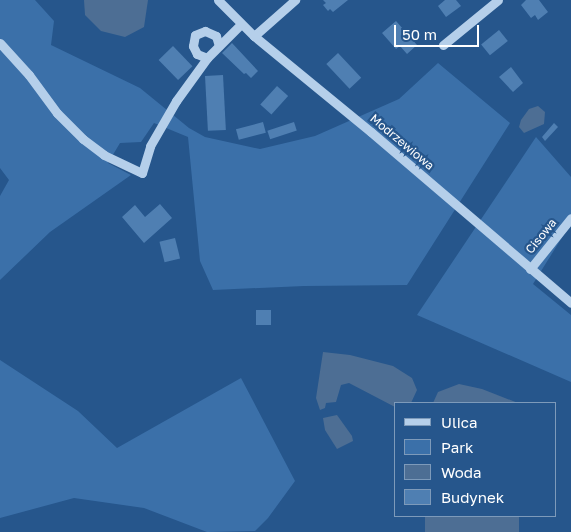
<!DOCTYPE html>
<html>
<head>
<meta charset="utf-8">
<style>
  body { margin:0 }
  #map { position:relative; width:571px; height:532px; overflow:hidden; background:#26568c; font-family:"Golos Text",sans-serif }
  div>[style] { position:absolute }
  .green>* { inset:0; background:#3b70a9 }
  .water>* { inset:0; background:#4d6e94; transform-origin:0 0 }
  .building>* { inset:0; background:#4f7fb2; transform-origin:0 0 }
  .minor>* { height:9px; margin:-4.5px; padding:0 4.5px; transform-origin:4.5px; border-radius:4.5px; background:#b5cfea }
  span { translate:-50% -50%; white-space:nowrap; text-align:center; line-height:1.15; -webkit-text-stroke:4.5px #26568c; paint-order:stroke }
  .street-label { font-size:12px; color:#fff }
  .legend { position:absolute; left:394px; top:402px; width:162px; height:115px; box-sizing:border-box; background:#26568c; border:1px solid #7d9aba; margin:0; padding:6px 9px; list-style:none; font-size:15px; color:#fff }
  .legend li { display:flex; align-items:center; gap:10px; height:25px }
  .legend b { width:25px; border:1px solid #7d9aba }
  .scale { position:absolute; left:394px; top:25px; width:85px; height:22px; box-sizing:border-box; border:2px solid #fff; border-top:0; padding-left:6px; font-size:15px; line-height:18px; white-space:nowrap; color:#fff; -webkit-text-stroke:4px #26568c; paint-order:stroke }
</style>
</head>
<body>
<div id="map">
  <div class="green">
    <i style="clip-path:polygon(0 0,35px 0,54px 21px,51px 45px,140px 88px,189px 128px,205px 137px,260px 149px,315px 136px,399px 99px,438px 63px,510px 123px,407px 285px,304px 286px,213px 290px,200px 261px,188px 137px,154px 123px,141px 142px,120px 143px,108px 163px,131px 175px,50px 232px,0 280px,0 196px,9px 180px,0 168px)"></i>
    <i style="clip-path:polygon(536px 137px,571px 177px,571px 223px,533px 284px,571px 315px,571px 382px,417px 315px)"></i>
    <i style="clip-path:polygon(0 360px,78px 411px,117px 448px,241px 378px,295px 481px,268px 518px,255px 531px,207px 532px,144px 508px,74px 498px,0 518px)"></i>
  </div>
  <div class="water">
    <i style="clip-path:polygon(84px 0,148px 0,144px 27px,125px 37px,101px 31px,85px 15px)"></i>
    <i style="clip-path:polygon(538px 106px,545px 112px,544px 124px,524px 133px,519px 127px,521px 120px,529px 109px)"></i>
    <i style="clip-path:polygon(323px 352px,350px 355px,393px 366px,412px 378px,417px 390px,411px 403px,395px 403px,395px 407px,349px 383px,341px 385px,336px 402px,326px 403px,325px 408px,320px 410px,316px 398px)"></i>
    <i style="clip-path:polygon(459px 384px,482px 389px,518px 403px,433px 403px,438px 392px)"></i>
    <i style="clip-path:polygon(337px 415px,352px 436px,353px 441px,337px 449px,325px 430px,323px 418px)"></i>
    <i style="left:425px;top:516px;width:94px;height:17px"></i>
  </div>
  <div class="building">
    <i style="clip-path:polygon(323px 0,348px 0,333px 12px,330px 9px,328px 11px,323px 5px,326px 3px)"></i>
    <i style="clip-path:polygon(445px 0,456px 0,461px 6px,446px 17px,438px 6px)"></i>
    <i style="clip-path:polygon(526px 0,539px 0,548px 12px,538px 20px,535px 15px,531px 18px,521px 5px)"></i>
    <i style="clip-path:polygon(396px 21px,417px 45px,407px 54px,400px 46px,396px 49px,382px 33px)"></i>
    <i style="left:499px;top:30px;width:14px;height:23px;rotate:51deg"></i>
    <i style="clip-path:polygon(232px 43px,258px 71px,251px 78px,246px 73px,244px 74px,222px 53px)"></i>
    <i style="left:173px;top:46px;width:28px;height:20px;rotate:46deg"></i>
    <i style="left:338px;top:53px;width:34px;height:16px;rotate:47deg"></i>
    <i style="clip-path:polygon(511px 67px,523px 83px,513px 92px,499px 77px)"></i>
    <i style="left:223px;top:75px;width:55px;height:18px;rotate:87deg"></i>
    <i style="left:277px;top:86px;width:15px;height:25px;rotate:42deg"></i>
    <i style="left:263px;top:122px;width:11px;height:28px;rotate:75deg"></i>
    <i style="left:294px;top:122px;width:9px;height:28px;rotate:72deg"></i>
    <i style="clip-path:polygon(554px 123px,558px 127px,545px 141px,542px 137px)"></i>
    <i style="clip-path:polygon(160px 204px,172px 218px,144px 243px,122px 217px,135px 205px,145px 217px)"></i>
    <i style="left:175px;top:238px;width:21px;height:16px;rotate:76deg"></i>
    <i style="left:256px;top:310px;width:15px;height:15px"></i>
  </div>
  <div class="minor">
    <i style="left:218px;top:0;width:51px;rotate:45deg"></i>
    <i style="left:254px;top:36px;width:151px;rotate:39.4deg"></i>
    <i style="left:371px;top:132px;width:263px;rotate:40.5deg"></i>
    <i style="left:254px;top:36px;width:55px;rotate:-41.3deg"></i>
    <i style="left:0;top:43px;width:43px;rotate:47.8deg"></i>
    <i style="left:29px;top:75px;width:47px;rotate:53.6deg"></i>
    <i style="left:57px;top:113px;width:37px;rotate:45deg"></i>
    <i style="left:83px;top:139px;width:26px;rotate:37deg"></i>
    <i style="left:104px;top:155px;width:42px;rotate:25.3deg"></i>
    <i style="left:142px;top:173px;width:28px;rotate:-73deg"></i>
    <i style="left:150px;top:146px;width:52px;rotate:-60deg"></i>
    <i style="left:176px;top:101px;width:53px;rotate:-54.2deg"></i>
    <i style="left:207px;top:58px;width:48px;rotate:-45deg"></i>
    <i style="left:443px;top:45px;width:71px;rotate:-39.3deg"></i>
    <i style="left:207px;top:58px;width:11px;rotate:-158deg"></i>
    <i style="left:197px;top:54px;width:9px;rotate:-117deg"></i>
    <i style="left:193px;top:46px;width:11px;rotate:-80deg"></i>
    <i style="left:195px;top:35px;width:11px;rotate:-22deg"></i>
    <i style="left:205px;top:31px;width:12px;rotate:24deg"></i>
    <i style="left:216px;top:36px;width:10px;rotate:73deg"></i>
    <i style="left:530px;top:269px;width:65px;rotate:-51.2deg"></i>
  </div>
  <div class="street-label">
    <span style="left:402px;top:142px;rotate:40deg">Modrzewiowa</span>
    <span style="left:541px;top:236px;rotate:-51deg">Cisowa</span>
  </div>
  <ul class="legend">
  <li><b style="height:6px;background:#b5cfea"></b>Ulica</li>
  <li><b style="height:14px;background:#3b70a9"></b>Park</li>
  <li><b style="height:14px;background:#4d6e94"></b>Woda</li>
  <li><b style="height:14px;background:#4f7fb2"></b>Budynek</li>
  </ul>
  <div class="scale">50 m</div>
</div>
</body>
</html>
